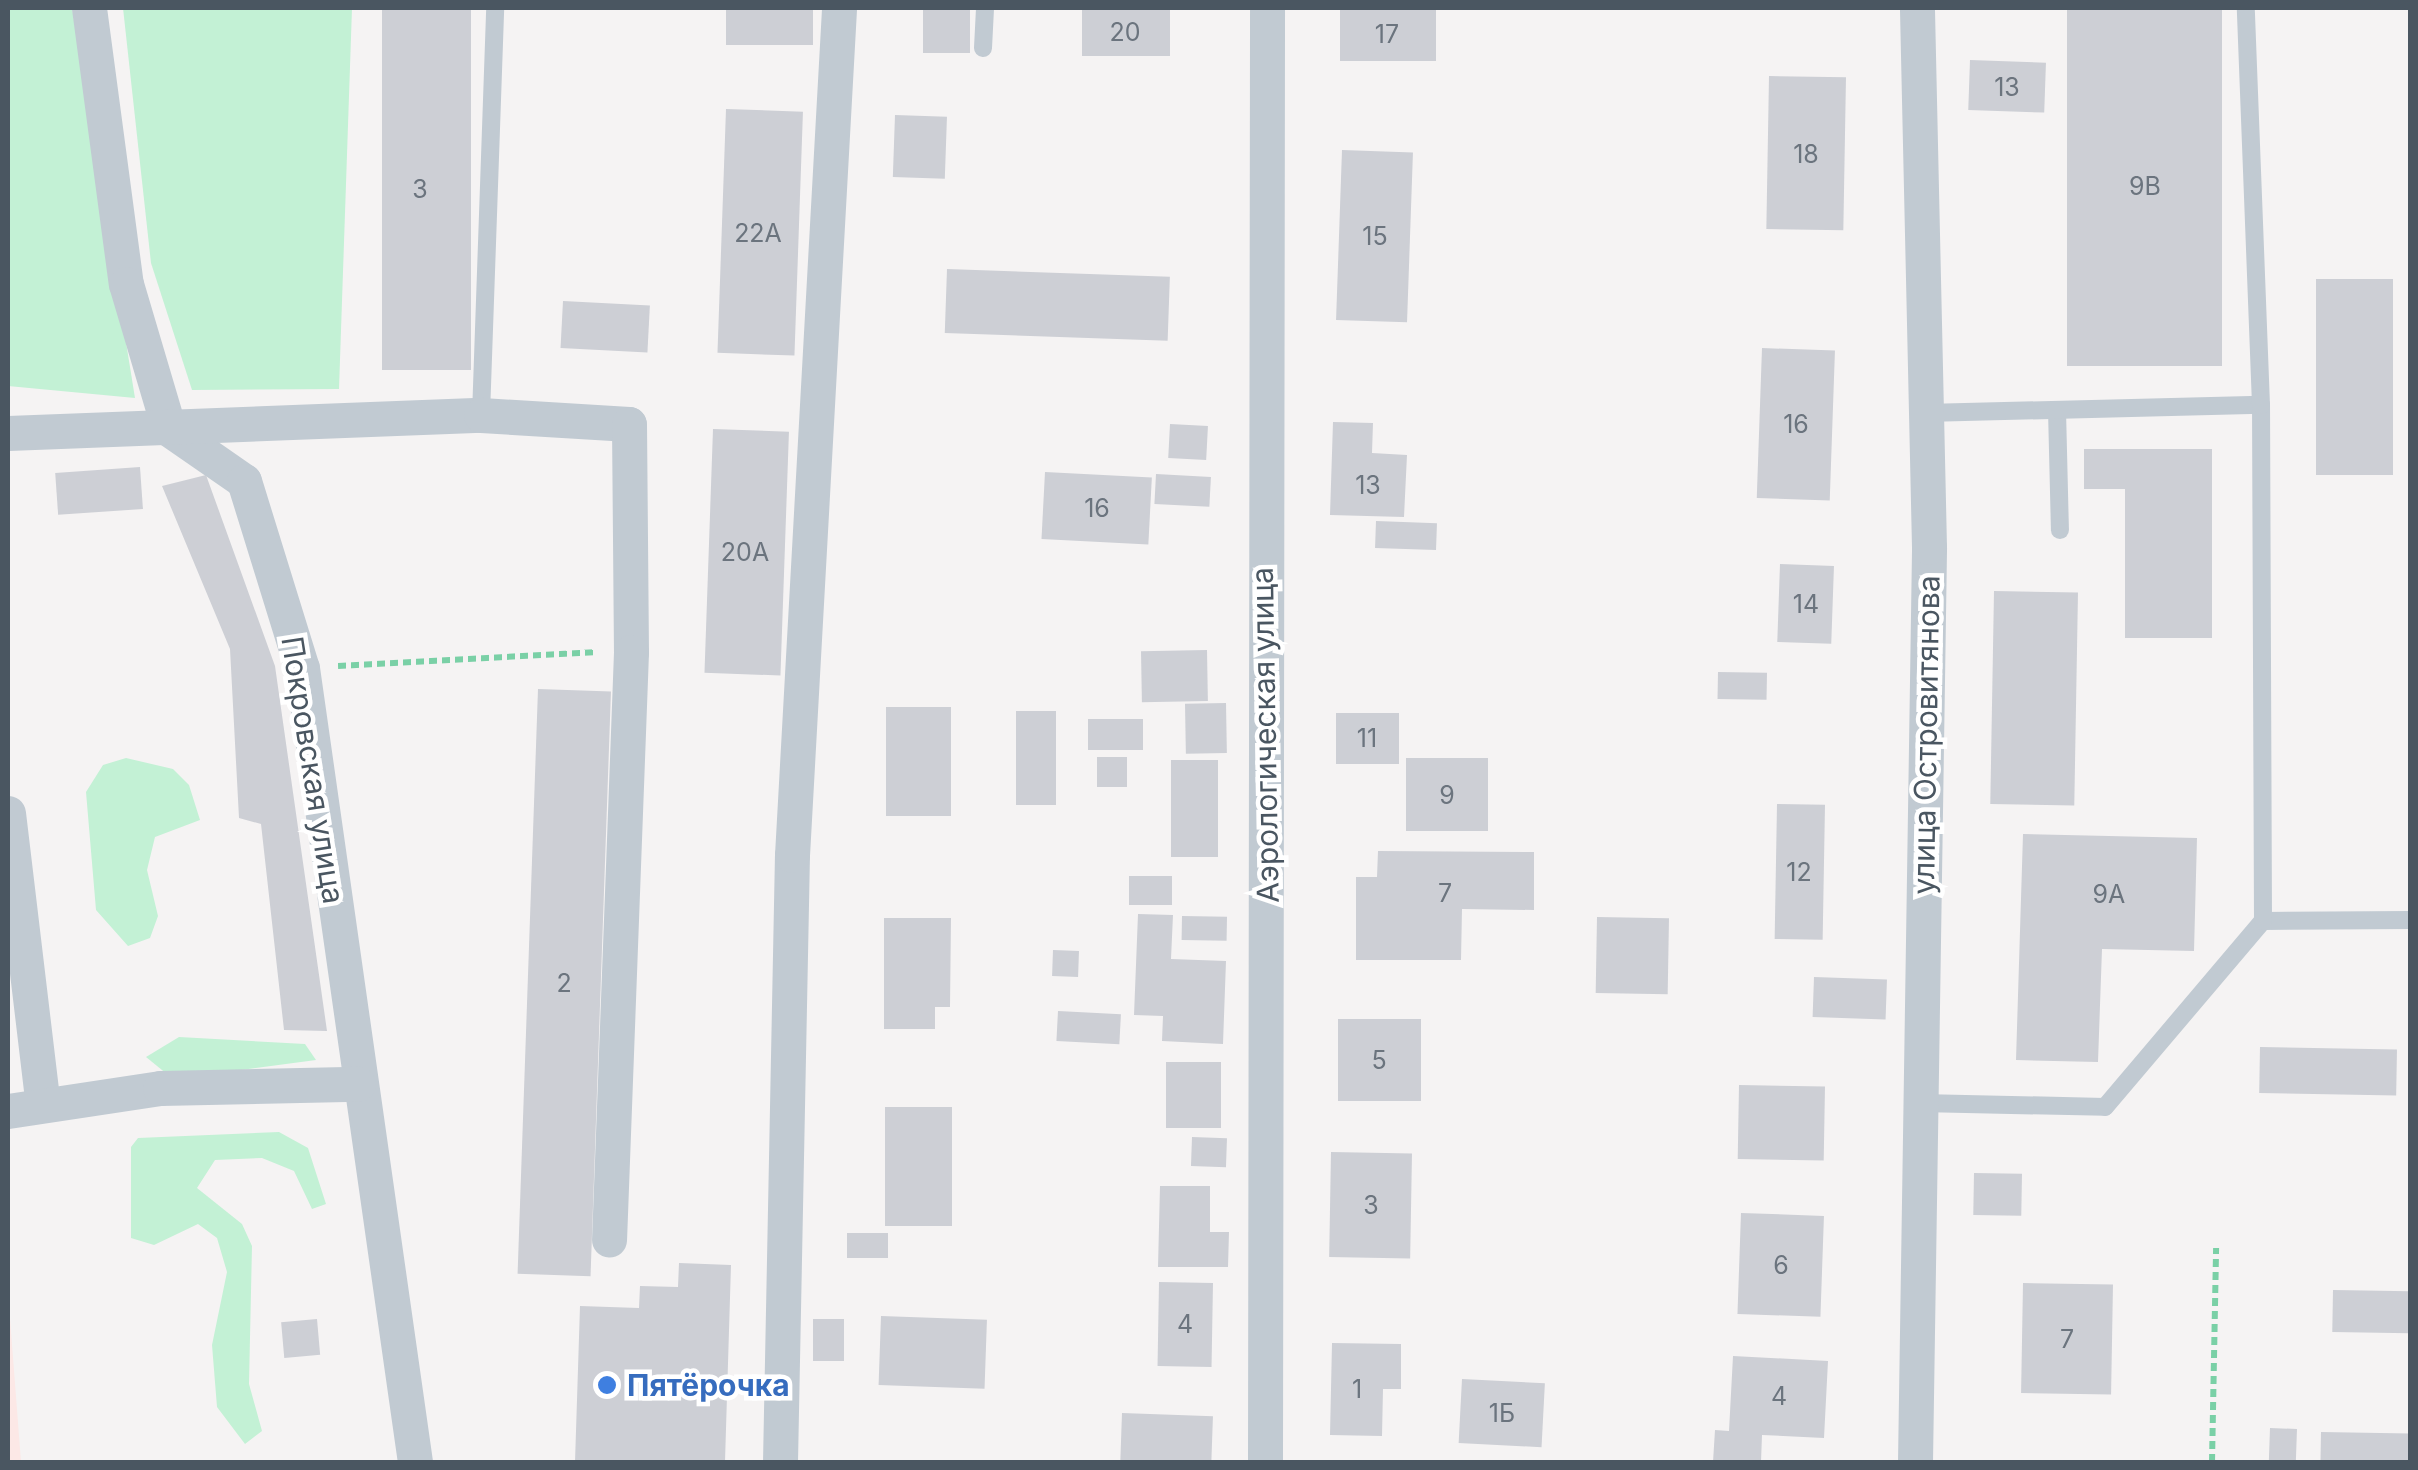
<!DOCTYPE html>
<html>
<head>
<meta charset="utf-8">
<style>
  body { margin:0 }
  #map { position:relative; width:2418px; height:1470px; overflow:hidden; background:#f5f3f3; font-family:Inter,sans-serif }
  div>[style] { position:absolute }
  .medical>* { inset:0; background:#fce8e6 }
  .green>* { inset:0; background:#c3f1d5 }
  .building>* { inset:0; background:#cdcfd5; transform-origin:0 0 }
  .path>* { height:6px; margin-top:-3px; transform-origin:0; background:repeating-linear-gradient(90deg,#7ad0a6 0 8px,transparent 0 13px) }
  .lane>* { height:18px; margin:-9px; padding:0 9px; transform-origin:9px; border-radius:9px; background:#c1cad2 }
  .street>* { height:35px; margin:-17.5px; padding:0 17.5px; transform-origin:17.5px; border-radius:17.5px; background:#c1cad2 }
  .dots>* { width:28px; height:28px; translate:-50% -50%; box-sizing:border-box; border:5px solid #fff; border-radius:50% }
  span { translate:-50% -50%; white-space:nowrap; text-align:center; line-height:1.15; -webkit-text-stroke:9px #fff; paint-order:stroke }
  .number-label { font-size:25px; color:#6b747e }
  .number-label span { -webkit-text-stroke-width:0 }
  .street-label { font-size:30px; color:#4a5661 }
  .shop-label { font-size:30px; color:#366cbe; font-weight:700 }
  .left { translate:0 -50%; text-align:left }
  .frame { position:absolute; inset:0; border:10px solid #4a5661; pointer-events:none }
</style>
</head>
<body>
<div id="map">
  <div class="medical">
    <i style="clip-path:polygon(8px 1292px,21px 1462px,8px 1462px)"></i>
  </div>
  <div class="green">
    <i style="clip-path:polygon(8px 8px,72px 8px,135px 398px,8px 386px)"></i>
    <i style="clip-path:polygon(123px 8px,352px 8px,339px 389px,192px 390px,151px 263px)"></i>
    <i style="clip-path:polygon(126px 758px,173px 769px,189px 785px,200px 820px,155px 837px,147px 870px,158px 916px,150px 938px,128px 946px,96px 910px,86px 792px,103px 765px)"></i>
    <i style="clip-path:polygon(179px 1037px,305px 1044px,316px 1060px,173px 1079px,146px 1057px)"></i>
    <i style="clip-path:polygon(279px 1132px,308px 1148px,326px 1204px,312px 1209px,294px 1171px,262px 1158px,215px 1160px,197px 1188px,242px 1224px,252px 1246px,249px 1384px,262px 1431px,245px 1444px,217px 1407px,212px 1345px,227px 1272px,217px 1238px,198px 1224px,154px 1245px,131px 1238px,131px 1147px,138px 1138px)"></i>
  </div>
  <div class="building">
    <i style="left:382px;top:8px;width:89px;height:362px"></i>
    <i style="left:726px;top:8px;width:87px;height:37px"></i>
    <i style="left:923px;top:8px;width:47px;height:45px"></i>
    <i style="left:1082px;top:8px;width:88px;height:48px"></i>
    <i style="left:1340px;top:8px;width:96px;height:53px"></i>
    <i style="left:2067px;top:8px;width:155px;height:358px"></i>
    <i style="left:1970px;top:60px;width:76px;height:50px;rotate:2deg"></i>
    <i style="left:1769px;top:76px;width:77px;height:153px;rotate:1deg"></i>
    <i style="left:726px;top:109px;width:77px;height:244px;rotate:2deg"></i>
    <i style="left:895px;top:115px;width:52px;height:62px;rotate:2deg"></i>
    <i style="left:1342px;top:150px;width:71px;height:170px;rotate:2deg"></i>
    <i style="left:947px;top:269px;width:223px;height:64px;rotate:2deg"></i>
    <i style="left:2316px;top:279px;width:77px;height:196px"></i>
    <i style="left:563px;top:301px;width:87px;height:47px;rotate:3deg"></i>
    <i style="left:1762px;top:348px;width:73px;height:150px;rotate:2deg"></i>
    <i style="clip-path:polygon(1333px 422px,1373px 423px,1372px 453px,1407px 455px,1404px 517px,1330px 515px)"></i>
    <i style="left:1170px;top:424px;width:38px;height:34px;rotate:3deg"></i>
    <i style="left:713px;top:429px;width:76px;height:244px;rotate:2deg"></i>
    <i style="clip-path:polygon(2084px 449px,2212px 449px,2212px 638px,2125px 638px,2125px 489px,2084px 489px)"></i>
    <i style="left:140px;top:467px;width:42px;height:85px;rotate:86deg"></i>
    <i style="left:1045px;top:472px;width:107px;height:67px;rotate:3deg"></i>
    <i style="left:1156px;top:474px;width:55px;height:30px;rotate:3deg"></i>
    <i style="clip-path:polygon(206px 475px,275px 666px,327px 1031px,284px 1030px,261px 824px,239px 818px,230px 649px,162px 486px)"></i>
    <i style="left:1376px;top:521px;width:61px;height:27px;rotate:2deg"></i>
    <i style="left:1780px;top:564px;width:54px;height:78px;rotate:2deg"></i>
    <i style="left:1994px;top:591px;width:84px;height:213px;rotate:1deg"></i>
    <i style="left:1207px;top:650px;width:51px;height:66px;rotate:89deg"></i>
    <i style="left:1718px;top:672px;width:49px;height:27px;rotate:1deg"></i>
    <i style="left:538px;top:689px;width:73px;height:585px;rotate:2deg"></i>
    <i style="left:1226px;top:703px;width:50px;height:41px;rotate:89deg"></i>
    <i style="left:886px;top:707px;width:65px;height:109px"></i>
    <i style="left:1016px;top:711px;width:40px;height:94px"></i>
    <i style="left:1336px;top:713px;width:63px;height:51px"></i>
    <i style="left:1088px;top:719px;width:55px;height:31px"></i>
    <i style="left:1097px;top:757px;width:30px;height:30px"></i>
    <i style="left:1406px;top:758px;width:82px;height:73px"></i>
    <i style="left:1171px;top:760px;width:47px;height:97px"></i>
    <i style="left:1777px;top:804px;width:48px;height:135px;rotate:1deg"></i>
    <i style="clip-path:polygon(2023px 834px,2197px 838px,2194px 951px,2102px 949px,2098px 1062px,2016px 1060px)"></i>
    <i style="clip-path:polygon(1378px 851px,1534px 852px,1534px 910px,1462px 909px,1461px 960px,1356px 960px,1356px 877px,1377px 877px)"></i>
    <i style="left:1172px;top:876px;width:29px;height:43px;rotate:90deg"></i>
    <i style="clip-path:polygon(1138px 914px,1173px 915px,1171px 959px,1226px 961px,1223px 1044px,1162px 1041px,1163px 1016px,1134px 1015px)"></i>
    <i style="left:1182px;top:916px;width:45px;height:24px;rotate:1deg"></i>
    <i style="left:1597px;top:917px;width:72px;height:76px;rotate:1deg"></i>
    <i style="clip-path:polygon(884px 918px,951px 918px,950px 1007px,935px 1007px,935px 1029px,884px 1029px)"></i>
    <i style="left:1053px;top:950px;width:26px;height:26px;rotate:2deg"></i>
    <i style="left:1814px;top:977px;width:73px;height:40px;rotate:2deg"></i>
    <i style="left:1058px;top:1011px;width:63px;height:30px;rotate:3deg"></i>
    <i style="left:1338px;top:1019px;width:83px;height:82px"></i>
    <i style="left:2260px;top:1047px;width:137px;height:46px;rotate:1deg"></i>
    <i style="left:1166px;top:1062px;width:55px;height:66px"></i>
    <i style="left:1739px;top:1085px;width:86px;height:74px;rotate:1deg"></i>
    <i style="left:885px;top:1107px;width:67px;height:119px"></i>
    <i style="left:1192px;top:1137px;width:35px;height:29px;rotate:2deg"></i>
    <i style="left:1331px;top:1152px;width:81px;height:105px;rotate:1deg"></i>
    <i style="left:1974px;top:1173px;width:48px;height:42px;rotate:1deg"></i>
    <i style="clip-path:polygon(1160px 1186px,1210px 1186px,1210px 1232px,1229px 1232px,1228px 1267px,1158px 1267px)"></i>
    <i style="left:1741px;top:1213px;width:83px;height:101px;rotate:2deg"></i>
    <i style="left:847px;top:1233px;width:41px;height:25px"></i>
    <i style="clip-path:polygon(679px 1263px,731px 1265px,725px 1462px,575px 1462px,580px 1306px,639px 1308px,640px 1286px,678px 1287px)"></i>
    <i style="left:1159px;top:1282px;width:54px;height:84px;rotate:1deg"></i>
    <i style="left:2023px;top:1283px;width:90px;height:110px;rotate:1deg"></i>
    <i style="left:2333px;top:1290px;width:77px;height:42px;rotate:1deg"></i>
    <i style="left:881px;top:1316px;width:106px;height:69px;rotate:2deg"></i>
    <i style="left:317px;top:1319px;width:36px;height:36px;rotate:85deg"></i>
    <i style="left:813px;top:1319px;width:31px;height:42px"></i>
    <i style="clip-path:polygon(1332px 1343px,1401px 1344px,1401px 1389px,1383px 1389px,1382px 1436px,1330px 1435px)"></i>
    <i style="clip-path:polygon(1733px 1356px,1828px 1361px,1824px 1438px,1762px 1435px,1761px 1462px,1713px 1462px,1715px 1430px,1729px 1431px)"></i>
    <i style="left:1462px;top:1379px;width:83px;height:64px;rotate:3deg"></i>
    <i style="left:1122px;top:1413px;width:91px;height:49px;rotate:2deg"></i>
    <i style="left:2270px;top:1428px;width:27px;height:34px;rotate:2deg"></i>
    <i style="left:2321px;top:1432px;width:89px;height:30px;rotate:1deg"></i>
  </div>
  <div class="path">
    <i style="left:338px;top:666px;width:256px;rotate:-3.1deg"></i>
    <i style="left:2212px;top:1462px;width:214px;rotate:-88.9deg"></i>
  </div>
  <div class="lane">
    <i style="left:983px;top:48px;width:40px;rotate:-87.1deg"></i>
    <i style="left:2057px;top:410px;width:120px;rotate:88.6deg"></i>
    <i style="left:1925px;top:413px;width:336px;rotate:-1.4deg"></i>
    <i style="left:481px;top:415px;width:407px;rotate:-88deg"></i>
    <i style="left:2263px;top:921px;width:147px;rotate:-0.4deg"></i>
    <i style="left:1920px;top:1103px;width:185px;rotate:1.2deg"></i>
    <i style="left:2105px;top:1107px;width:244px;rotate:-49.7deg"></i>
    <i style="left:2263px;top:921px;width:516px;rotate:-90.22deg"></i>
    <i style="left:2261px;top:405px;width:397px;rotate:-92.2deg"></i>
  </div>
  <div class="street">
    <i style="left:89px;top:8px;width:278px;rotate:82.4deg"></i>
    <i style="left:126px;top:284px;width:151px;rotate:73.5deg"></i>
    <i style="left:169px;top:429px;width:91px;rotate:34.7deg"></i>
    <i style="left:244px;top:481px;width:196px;rotate:72.8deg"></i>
    <i style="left:302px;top:668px;width:802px;rotate:81.9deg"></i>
    <i style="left:8px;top:433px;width:473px;rotate:-2.2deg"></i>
    <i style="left:481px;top:415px;width:148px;rotate:3.5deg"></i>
    <i style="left:629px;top:424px;width:228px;rotate:89.5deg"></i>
    <i style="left:631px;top:652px;width:588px;rotate:92.14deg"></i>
    <i style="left:8px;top:813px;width:294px;rotate:83.2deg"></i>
    <i style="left:8px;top:1111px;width:154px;rotate:-8.6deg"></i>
    <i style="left:160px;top:1088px;width:198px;rotate:-1.2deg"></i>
    <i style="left:780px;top:1462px;width:607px;rotate:-88.87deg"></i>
    <i style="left:792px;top:855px;width:848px;rotate:-86.82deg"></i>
    <i style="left:1265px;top:1462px;width:1454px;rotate:-89.92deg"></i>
    <i style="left:1915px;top:1462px;width:915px;rotate:-89.12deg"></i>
    <i style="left:1929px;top:547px;width:539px;rotate:-91.28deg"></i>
  </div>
  <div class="dots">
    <i style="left:607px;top:1385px;background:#3f7fe0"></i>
  </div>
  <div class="number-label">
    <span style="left:1125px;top:32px">20</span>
    <span style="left:1387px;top:34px">17</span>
    <span style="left:2007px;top:87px">13</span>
    <span style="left:1806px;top:154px">18</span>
    <span style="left:2145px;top:186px">9В</span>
    <span style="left:420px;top:189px">3</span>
    <span style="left:758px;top:233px">22А</span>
    <span style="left:1375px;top:236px">15</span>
    <span style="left:1796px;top:424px">16</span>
    <span style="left:1368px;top:485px">13</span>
    <span style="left:1097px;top:508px">16</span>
    <span style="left:745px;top:552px">20А</span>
    <span style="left:1806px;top:604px">14</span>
    <span style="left:1367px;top:738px">11</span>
    <span style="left:1447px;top:795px">9</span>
    <span style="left:1799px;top:872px">12</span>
    <span style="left:1445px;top:893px">7</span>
    <span style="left:2109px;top:894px">9А</span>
    <span style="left:564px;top:983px">2</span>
    <span style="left:1379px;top:1060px">5</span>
    <span style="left:1371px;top:1205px">3</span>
    <span style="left:1781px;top:1265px">6</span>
    <span style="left:1185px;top:1324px">4</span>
    <span style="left:2067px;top:1339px">7</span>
    <span style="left:1357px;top:1389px">1</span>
    <span style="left:1779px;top:1396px">4</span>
    <span style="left:1502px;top:1413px">1Б</span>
  </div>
  <div class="street-label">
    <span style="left:1265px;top:735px;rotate:-91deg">Аэрологическая улица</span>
    <span style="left:1926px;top:735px;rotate:-89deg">улица Островитянова</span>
    <span style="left:313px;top:770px;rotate:81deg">Покровская улица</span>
  </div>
  <div class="shop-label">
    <span class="left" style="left:627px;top:1385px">Пятёрочка</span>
  </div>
  <div class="frame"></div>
</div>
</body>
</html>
